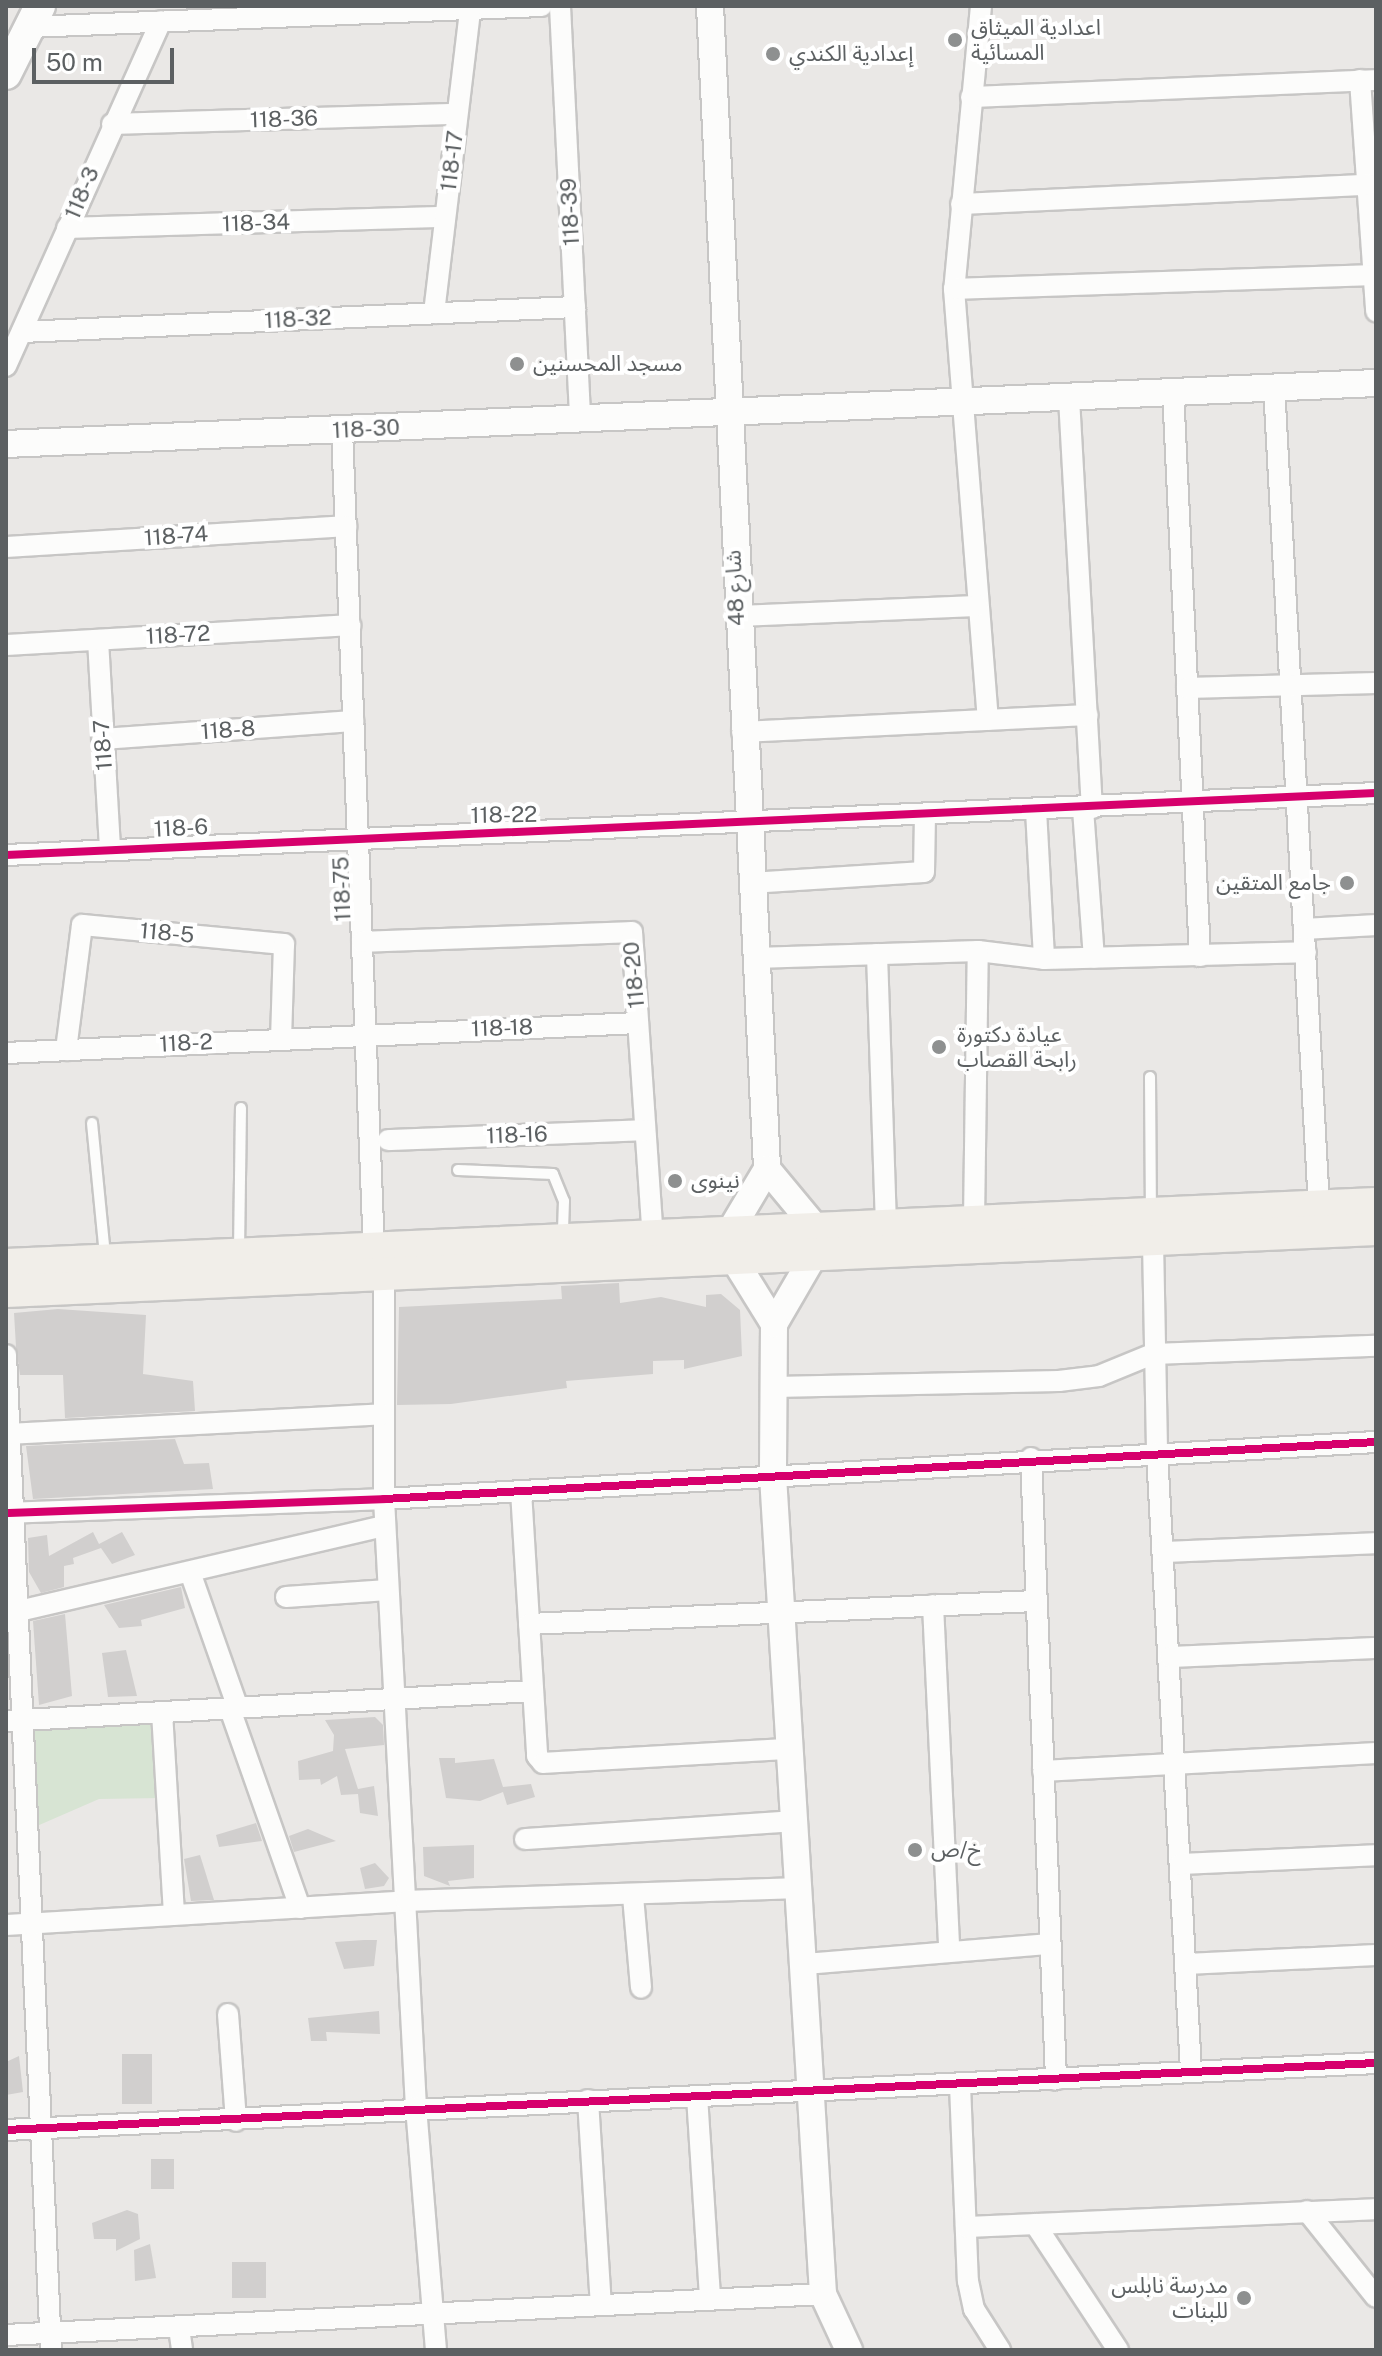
<!DOCTYPE html>
<html>
<head>
<meta charset="utf-8">
<style>
  body { margin:0 }
  #map { position:relative; width:1382px; height:2356px; overflow:hidden; background:#eae8e6; font-family:"Public Sans","Noto Sans Arabic",sans-serif }
  div>[style] { position:absolute }
  .green>* { inset:0; background:#d7e4d3 }
  .building>* { inset:0; background:#d1cfce; transform-origin:0 0 }
  .roads { filter:drop-shadow(2px 0 #c7c6c5) drop-shadow(-2px 0 #c7c6c5) drop-shadow(0 2px #c7c6c5) drop-shadow(0 -2px #c7c6c5) }
  .service>* { height:10px; margin:-5px; padding:0 5px; transform-origin:5px; border-radius:5px; background:#fcfcfb }
  .minor>* { height:20px; margin:-10px; padding:0 10px; transform-origin:10px; border-radius:10px; background:#fcfcfb }
  .tertiary>* { height:26px; margin:-13px; padding:0 13px; transform-origin:13px; border-radius:13px; background:#fcfcfb }
  .secondary>* { height:30px; margin:-15px; padding:0 15px; transform-origin:15px; border-radius:15px; background:#fcfcfb }
  .primary>* { height:32px; margin:-16px; padding:0 16px; transform-origin:16px; border-radius:16px; background:#f1eee9 }
  .cycleway>* { height:8px; margin:-4px; padding:0 4px; transform-origin:4px; border-radius:4px; background:#d6006c }
  .dots>* { width:22px; height:22px; translate:-50% -50%; box-sizing:border-box; border:4px solid #fff; border-radius:50% }
  span { translate:-50% -50%; white-space:nowrap; text-align:center; line-height:1.15; -webkit-text-stroke:8px #fff; paint-order:stroke }
  .poi-label { font-size:22px; color:#5c6062 }
  .left { translate:0 -50%; text-align:left }
  .right { translate:-100% -50%; text-align:right }
  .street-label { font-size:22px; color:#5c6062 }
  .frame { position:absolute; inset:0; border:8px solid #5c6062; pointer-events:none }
  .scale { position:absolute; left:32px; top:48px; width:142px; height:36px; box-sizing:border-box; border:4px solid #5c6062; border-top:0; padding-left:10px; font-size:24px; line-height:28px; white-space:nowrap; color:#5c6062; -webkit-text-stroke:6px #fff; paint-order:stroke }
</style>
</head>
<body>
<div id="map">
  <div class="green">
    <i style="clip-path:polygon(155px 1719px,162px 1798px,99px 1799px,37px 1826px,28px 1725px)"></i>
  </div>
  <div class="building">
    <i style="clip-path:polygon(619px 1283px,620px 1303px,661px 1297px,706px 1307px,706px 1295px,721px 1294px,740px 1310px,742px 1356px,684px 1369px,684px 1360px,653px 1361px,653px 1374px,566px 1381px,567px 1388px,451px 1404px,397px 1405px,399px 1307px,562px 1299px,561px 1286px)"></i>
    <i style="clip-path:polygon(58px 1309px,146px 1315px,143px 1374px,193px 1381px,195px 1411px,65px 1418px,63px 1375px,20px 1375px,16px 1347px,14px 1313px)"></i>
    <i style="clip-path:polygon(175px 1439px,184px 1464px,209px 1463px,213px 1489px,33px 1499px,26px 1446px)"></i>
    <i style="clip-path:polygon(93px 1532px,99px 1544px,122px 1532px,135px 1555px,112px 1564px,101px 1548px,73px 1558px,74px 1564px,64px 1566px,64px 1587px,41px 1593px,29px 1572px,28px 1538px,47px 1535px,49px 1556px)"></i>
    <i style="clip-path:polygon(181px 1587px,185px 1608px,141px 1620px,142px 1626px,119px 1628px,104px 1605px)"></i>
    <i style="clip-path:polygon(65px 1614px,72px 1696px,39px 1705px,33px 1621px)"></i>
    <i style="clip-path:polygon(126px 1650px,137px 1696px,108px 1697px,102px 1653px)"></i>
    <i style="clip-path:polygon(375px 1717px,383px 1725px,384px 1745px,345px 1749px,358px 1789px,374px 1786px,378px 1816px,360px 1813px,358px 1794px,341px 1795px,337px 1776px,321px 1785px,320px 1779px,299px 1780px,298px 1761px,333px 1751px,334px 1735px,325px 1720px)"></i>
    <i style="clip-path:polygon(439px 1758px,455px 1758px,455px 1763px,494px 1759px,503px 1787px,531px 1784px,535px 1797px,507px 1805px,503px 1792px,480px 1801px,446px 1798px)"></i>
    <i style="clip-path:polygon(256px 1823px,262px 1841px,219px 1847px,216px 1835px)"></i>
    <i style="clip-path:polygon(308px 1829px,336px 1841px,294px 1852px,289px 1836px)"></i>
    <i style="clip-path:polygon(474px 1845px,474px 1878px,448px 1881px,450px 1886px,424px 1876px,423px 1847px)"></i>
    <i style="clip-path:polygon(200px 1855px,214px 1900px,191px 1901px,184px 1859px)"></i>
    <i style="clip-path:polygon(375px 1863px,389px 1878px,384px 1886px,365px 1889px,360px 1868px)"></i>
    <i style="clip-path:polygon(364px 1940px,377px 1940px,374px 1966px,344px 1969px,335px 1942px)"></i>
    <i style="clip-path:polygon(379px 2011px,380px 2034px,326px 2032px,327px 2041px,311px 2041px,308px 2018px)"></i>
    <i style="left:122px;top:2054px;width:30px;height:50px"></i>
    <i style="clip-path:polygon(19px 2056px,23px 2092px,6px 2095px,6px 2062px)"></i>
    <i style="left:151px;top:2159px;width:23px;height:30px"></i>
    <i style="clip-path:polygon(127px 2210px,138px 2214px,140px 2239px,116px 2251px,116px 2239px,94px 2239px,92px 2223px)"></i>
    <i style="clip-path:polygon(150px 2244px,156px 2278px,135px 2281px,134px 2250px)"></i>
    <i style="left:266px;top:2262px;width:36px;height:34px;rotate:90deg"></i>
  </div>
  <div class="roads">
    <div class="service">
      <i style="left:1150px;top:1077px;width:131px;rotate:89.6deg"></i>
      <i style="left:92px;top:1123px;width:133px;rotate:84.4deg"></i>
      <i style="left:458px;top:1170px;width:95px;rotate:2.4deg"></i>
      <i style="left:553px;top:1174px;width:29px;rotate:68deg"></i>
      <i style="left:564px;top:1201px;width:35px;rotate:92deg"></i>
      <i style="left:239px;top:1250px;width:142px;rotate:-89.2deg"></i>
    </div>
    <div class="minor">
      <i style="left:560px;top:6px;width:411px;rotate:87.2deg"></i>
      <i style="left:981px;top:6px;width:284px;rotate:95.4deg"></i>
      <i style="left:954px;top:289px;width:432px;rotate:85.5deg"></i>
      <i style="left:30px;top:27px;width:512px;rotate:-2.35deg"></i>
      <i style="left:1360px;top:80px;width:232px;rotate:86deg"></i>
      <i style="left:971px;top:97px;width:405px;rotate:-2.4deg"></i>
      <i style="left:112px;top:124px;width:345px;rotate:-1.7deg"></i>
      <i style="left:961px;top:204px;width:407px;rotate:-2.7deg"></i>
      <i style="left:67px;top:228px;width:378px;rotate:-1.7deg"></i>
      <i style="left:954px;top:289px;width:419px;rotate:-1.9deg"></i>
      <i style="left:434px;top:313px;width:306px;rotate:-83.2deg"></i>
      <i style="left:22px;top:332px;width:554px;rotate:-2.59deg"></i>
      <i style="left:6px;top:366px;width:378px;rotate:-65.8deg"></i>
      <i style="left:1274px;top:386px;width:822px;rotate:86.86deg"></i>
      <i style="left:1173px;top:390px;width:567px;rotate:87.27deg"></i>
      <i style="left:1069px;top:398px;width:411px;rotate:86.8deg"></i>
      <i style="left:342px;top:430px;width:822px;rotate:87.77deg"></i>
      <i style="left:6px;top:547px;width:341px;rotate:-3.5deg"></i>
      <i style="left:737px;top:616px;width:241px;rotate:-2.4deg"></i>
      <i style="left:98px;top:640px;width:210px;rotate:86.7deg"></i>
      <i style="left:6px;top:645px;width:345px;rotate:-3.3deg"></i>
      <i style="left:1187px;top:688px;width:189px;rotate:-1.5deg"></i>
      <i style="left:742px;top:732px;width:346px;rotate:-2.8deg"></i>
      <i style="left:102px;top:739px;width:252px;rotate:-4.1deg"></i>
      <i style="left:1083px;top:809px;width:149px;rotate:85.8deg"></i>
      <i style="left:1036px;top:810px;width:149px;rotate:86.9deg"></i>
      <i style="left:6px;top:855px;width:1371px;rotate:-2.59deg"></i>
      <i style="left:750px;top:883px;width:174px;rotate:-3.6deg"></i>
      <i style="left:924px;top:872px;width:56px;rotate:-89deg"></i>
      <i style="left:1304px;top:929px;width:72px;rotate:-3.2deg"></i>
      <i style="left:362px;top:942px;width:270px;rotate:-2.1deg"></i>
      <i style="left:632px;top:932px;width:307px;rotate:86.1deg"></i>
      <i style="left:877px;top:954px;width:271px;rotate:88.1deg"></i>
      <i style="left:755px;top:958px;width:223px;rotate:-1.8deg"></i>
      <i style="left:978px;top:951px;width:66px;rotate:6.9deg"></i>
      <i style="left:1044px;top:959px;width:262px;rotate:-1.5deg"></i>
      <i style="left:66px;top:1050px;width:126px;rotate:-82.7deg"></i>
      <i style="left:82px;top:925px;width:203px;rotate:5.4deg"></i>
      <i style="left:284px;top:944px;width:93px;rotate:91.8deg"></i>
      <i style="left:6px;top:1053px;width:633px;rotate:-2.72deg"></i>
      <i style="left:388px;top:1140px;width:257px;rotate:-2.2deg"></i>
      <i style="left:974px;top:1221px;width:270px;rotate:-89.2deg"></i>
      <i style="left:1153px;top:1241px;width:212px;rotate:88.9deg"></i>
      <i style="left:1157px;top:1453px;width:619px;rotate:86.85deg"></i>
      <i style="left:384px;top:1278px;width:221px;rotate:90deg"></i>
      <i style="left:384px;top:1499px;width:609px;rotate:86.99deg"></i>
      <i style="left:416px;top:2107px;width:244px;rotate:85.3deg"></i>
      <i style="left:6px;top:1355px;width:996px;rotate:87.41deg"></i>
      <i style="left:774px;top:1387px;width:285px;rotate:-1.2deg"></i>
      <i style="left:1059px;top:1381px;width:40px;rotate:-7.1deg"></i>
      <i style="left:1099px;top:1376px;width:58px;rotate:-22.2deg"></i>
      <i style="left:1153px;top:1354px;width:223px;rotate:-2.1deg"></i>
      <i style="left:6px;top:1434px;width:377px;rotate:-3deg"></i>
      <i style="left:1031px;top:1458px;width:622px;rotate:87.69deg"></i>
      <i style="left:521px;top:1491px;width:265px;rotate:86.5deg"></i>
      <i style="left:537px;top:1756px;width:9px;rotate:49deg"></i>
      <i style="left:543px;top:1763px;width:246px;rotate:-3.3deg"></i>
      <i style="left:6px;top:1513px;width:378px;rotate:-2.1deg"></i>
      <i style="left:384px;top:1499px;width:994px;rotate:-3.29deg"></i>
      <i style="left:1163px;top:1552px;width:213px;rotate:-2.4deg"></i>
      <i style="left:190px;top:1572px;width:144px;rotate:70.6deg"></i>
      <i style="left:286px;top:1597px;width:102px;rotate:-3.9deg"></i>
      <i style="left:933px;top:1605px;width:345px;rotate:87.3deg"></i>
      <i style="left:6px;top:1614px;width:389px;rotate:-13.1deg"></i>
      <i style="left:529px;top:1624px;width:508px;rotate:-2.6deg"></i>
      <i style="left:1170px;top:1657px;width:206px;rotate:-2.5deg"></i>
      <i style="left:230px;top:1709px;width:211px;rotate:70.6deg"></i>
      <i style="left:162px;top:1712px;width:203px;rotate:86.6deg"></i>
      <i style="left:6px;top:1721px;width:528px;rotate:-3.26deg"></i>
      <i style="left:1043px;top:1771px;width:333px;rotate:-3.1deg"></i>
      <i style="left:525px;top:1839px;width:269px;rotate:-3.8deg"></i>
      <i style="left:1180px;top:1864px;width:196px;rotate:-2.6deg"></i>
      <i style="left:633px;top:1896px;width:92px;rotate:85deg"></i>
      <i style="left:6px;top:1925px;width:401px;rotate:-3.4deg"></i>
      <i style="left:406px;top:1901px;width:392px;rotate:-1.9deg"></i>
      <i style="left:805px;top:1964px;width:246px;rotate:-4.7deg"></i>
      <i style="left:1186px;top:1964px;width:190px;rotate:-2.7deg"></i>
      <i style="left:228px;top:2014px;width:107px;rotate:85.7deg"></i>
      <i style="left:960px;top:2085px;width:196px;rotate:87.7deg"></i>
      <i style="left:968px;top:2281px;width:29px;rotate:78deg"></i>
      <i style="left:974px;top:2309px;width:49px;rotate:57.6deg"></i>
      <i style="left:697px;top:2096px;width:203px;rotate:86.3deg"></i>
      <i style="left:588px;top:2100px;width:205px;rotate:86.4deg"></i>
      <i style="left:6px;top:2130px;width:1372px;rotate:-2.8deg"></i>
      <i style="left:1307px;top:2211px;width:110px;rotate:51.3deg"></i>
      <i style="left:1035px;top:2224px;width:151px;rotate:56.6deg"></i>
      <i style="left:966px;top:2227px;width:410px;rotate:-2.5deg"></i>
      <i style="left:179px;top:2328px;width:22px;rotate:82deg"></i>
      <i style="left:6px;top:2335px;width:818px;rotate:-2.87deg"></i>
    </div>
    <div class="tertiary">
      <i style="left:710px;top:6px;width:1164px;rotate:87.19deg"></i>
      <i style="left:6px;top:444px;width:1371px;rotate:-2.55deg"></i>
      <i style="left:767px;top:1169px;width:77px;rotate:50.3deg"></i>
      <i style="left:729px;top:1233px;width:74px;rotate:-59.3deg"></i>
      <i style="left:813px;top:1257px;width:78px;rotate:120.2deg"></i>
      <i style="left:774px;top:1324px;width:152px;rotate:90.4deg"></i>
      <i style="left:773px;top:1476px;width:820px;rotate:86.5deg"></i>
      <i style="left:823px;top:2294px;width:62px;rotate:65.1deg"></i>
      <i style="left:735px;top:1261px;width:74px;rotate:58.2deg"></i>
    </div>
    <div class="secondary">
      <i style="left:6px;top:74px;width:76px;rotate:-63.4deg"></i>
    </div>
    <div class="primary">
      <i style="left:6px;top:1265px;width:1371px;rotate:-2.55deg"></i>
      <i style="left:6px;top:1291px;width:1371px;rotate:-2.59deg"></i>
    </div>
  </div>
  <div class="cycleway">
    <i style="left:6px;top:855px;width:1371px;rotate:-2.59deg"></i>
    <i style="left:6px;top:1513px;width:378px;rotate:-2.1deg"></i>
    <i style="left:384px;top:1499px;width:994px;rotate:-3.29deg"></i>
    <i style="left:6px;top:2130px;width:1372px;rotate:-2.8deg"></i>
  </div>
  <div class="dots">
    <i style="left:955px;top:40px;background:#8e9090"></i>
    <i style="left:773px;top:54px;background:#8e9090"></i>
    <i style="left:517px;top:364px;background:#8e9090"></i>
    <i style="left:1347px;top:883px;background:#8e9090"></i>
    <i style="left:939px;top:1047px;background:#8e9090"></i>
    <i style="left:675px;top:1181px;background:#8e9090"></i>
    <i style="left:915px;top:1850px;background:#8e9090"></i>
    <i style="left:1244px;top:2298px;background:#8e9090"></i>
  </div>
  <div class="poi-label">
    <span class="left" style="left:971px;top:40px">اعدادية الميثاق<br>المسائية</span>
    <span class="left" style="left:789px;top:54px">إعدادية الكندي</span>
    <span class="left" style="left:533px;top:364px">مسجد المحسنين</span>
    <span class="right" style="left:1331px;top:883px">جامع المتقين</span>
    <span class="left" style="left:957px;top:1047px">عيادة دكتورة<br>رابحة القصاب</span>
    <span class="left" style="left:691px;top:1181px">نينوى</span>
    <span class="left" style="left:931px;top:1850px">خ/ص</span>
    <span class="right" style="left:1228px;top:2298px">مدرسة نابلس<br>للبنات</span>
  </div>
  <div class="street-label">
    <span style="left:284px;top:119px;rotate:-2deg">118-36</span>
    <span style="left:452px;top:161px;rotate:-83deg">118-17</span>
    <span style="left:82px;top:193px;rotate:-67deg">118-3</span>
    <span style="left:570px;top:212px;rotate:-93deg">118-39</span>
    <span style="left:256px;top:223px;rotate:-2deg">118-34</span>
    <span style="left:298px;top:319px;rotate:-3deg">118-32</span>
    <span style="left:366px;top:429px;rotate:-3deg">118-30</span>
    <span style="left:176px;top:536px;rotate:-4deg">118-74</span>
    <span style="left:735px;top:588px;rotate:-93deg">شارع 48</span>
    <span style="left:178px;top:635px;rotate:-3deg">118-72</span>
    <span style="left:228px;top:730px;rotate:-4deg">118-8</span>
    <span style="left:103px;top:745px;rotate:-94deg">118-7</span>
    <span style="left:504px;top:815px;rotate:-1deg">118-22</span>
    <span style="left:181px;top:828px;rotate:-3deg">118-6</span>
    <span style="left:342px;top:889px;rotate:-92deg">118-75</span>
    <span style="left:167px;top:933px;rotate:5deg">118-5</span>
    <span style="left:634px;top:975px;rotate:-95deg">118-20</span>
    <span style="left:502px;top:1028px;rotate:-2deg">118-18</span>
    <span style="left:186px;top:1043px;rotate:-3deg">118-2</span>
    <span style="left:517px;top:1135px;rotate:-2deg">118-16</span>
  </div>
  <div class="frame"></div>
  <div class="scale">50 m</div>
</div>
</body>
</html>
